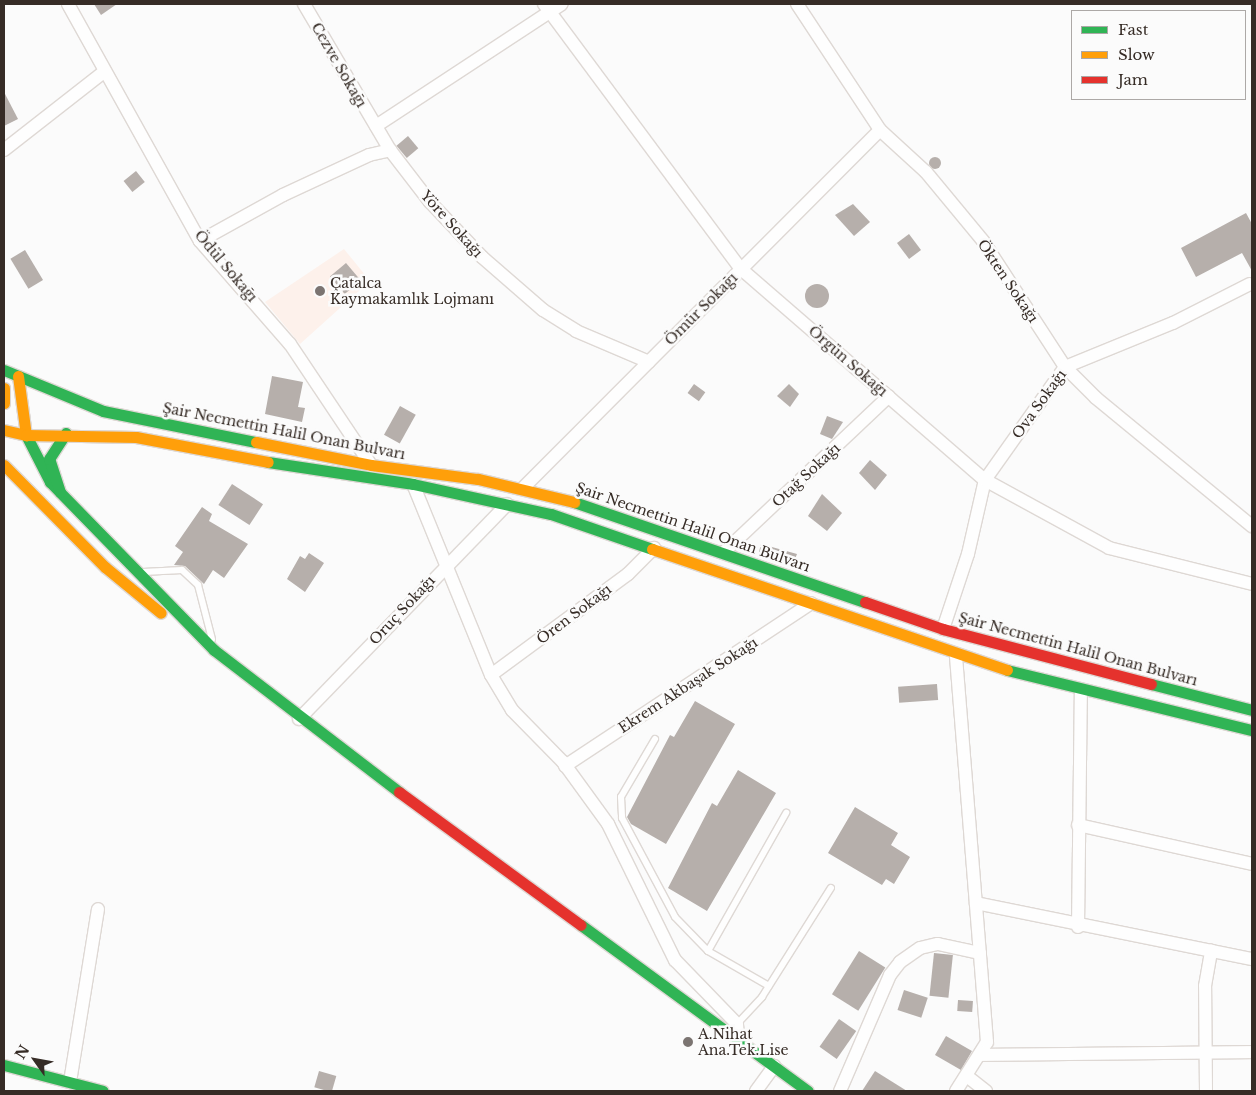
<!DOCTYPE html>
<html>
<head>
<meta charset="utf-8">
<style>
  body { margin:0 }
  #map { position:relative; width:1256px; height:1095px; overflow:hidden; background:#fbfbfb; font-family:"Libre Baskerville",serif }
  div>[style] { position:absolute }
  .built>* { inset:0; background:#fdf1eb }
  .building>* { inset:0; background:#b6afab; transform-origin:0 0 }
  .round { border-radius:50% }
  .roads { filter:drop-shadow(1px 0 #ded8d4) drop-shadow(-1px 0 #ded8d4) drop-shadow(0 1px #ded8d4) drop-shadow(0 -1px #ded8d4) }
  .lane>* { height:6px; margin:-3px; padding:0 3px; transform-origin:3px; border-radius:3px; background:#fefefe }
  .street>* { height:12px; margin:-6px; padding:0 6px; transform-origin:6px; border-radius:6px; background:#fefefe }
  .fast>* { height:11px; margin:-5.5px; padding:0 5.5px; transform-origin:5.5px; border-radius:5.5px; background:#30b455 }
  .slow>* { height:11px; margin:-5.5px; padding:0 5.5px; transform-origin:5.5px; border-radius:5.5px; background:#ff9f0a }
  .jam>* { height:11px; margin:-5.5px; padding:0 5.5px; transform-origin:5.5px; border-radius:5.5px; background:#e5322d }
  .dots>* { width:14px; height:14px; translate:-50% -50%; box-sizing:border-box; border:2px solid #fbfbfb; border-radius:50% }
  span { translate:-50% -50%; white-space:nowrap; text-align:center; line-height:1.15; -webkit-text-stroke:5px #fbfbfb; paint-order:stroke }
  .street-label { font-size:14px; color:#362c26 }
  .poi-label { font-size:14px; color:#362c26 }
  .left { translate:0 -50%; text-align:left }
  .frame { position:absolute; inset:0; border:5px solid #362c26; pointer-events:none }
  .legend { position:absolute; left:1071px; top:10px; width:175px; height:90px; box-sizing:border-box; background:#fbfbfb; border:1px solid #aca8a6; margin:0; padding:6px 9px; list-style:none; font-size:15px; color:#362c26 }
  .legend li { display:flex; align-items:center; gap:10px; height:25px }
  .legend b { width:25px; border:1px solid #aca8a6 }
  .north { position:absolute; left:10px; top:1035px; width:50px; height:50px; -webkit-text-stroke:4px #fbfbfb; paint-order:stroke; rotate:302deg; font-size:14px; font-weight:700; line-height:20px; text-align:center; color:#362c26 }
  .north::after { content:''; display:block; margin:auto; width:18px; height:22px; background:#362c26; clip-path:polygon(50% 0,100% 100%,50% 72%,0 100%) }
</style>
</head>
<body>
<div id="map">
  <div class="built">
    <i style="clip-path:polygon(344px 249px,370px 281px,300px 344px,265px 302px)"></i>
  </div>
  <div class="building">
    <i style="clip-path:polygon(94px 4px,117px 4px,101px 15px)"></i>
    <i style="clip-path:polygon(4px 92px,18px 119px,4px 126px)"></i>
    <i style="left:408px;top:136px;width:16px;height:15px;rotate:50deg"></i>
    <i class="round" style="left:929px;top:157px;width:12px;height:12px"></i>
    <i style="left:136px;top:171px;width:14px;height:16px;rotate:51deg"></i>
    <i style="clip-path:polygon(853px 204px,870px 222px,854px 236px,835px 215px)"></i>
    <i style="clip-path:polygon(1246px 213px,1252px 224px,1252px 271px,1242px 253px,1196px 277px,1181px 248px)"></i>
    <i style="left:909px;top:234px;width:20px;height:15px;rotate:53deg"></i>
    <i style="left:25px;top:250px;width:35px;height:17px;rotate:59deg"></i>
    <i style="left:346px;top:263px;width:23px;height:21px;rotate:50deg"></i>
    <i class="round" style="left:805px;top:284px;width:24px;height:24px"></i>
    <i style="clip-path:polygon(272px 376px,303px 382px,298px 407px,305px 408px,302px 422px,265px 414px)"></i>
    <i style="left:694px;top:384px;width:14px;height:11px;rotate:36deg"></i>
    <i style="clip-path:polygon(789px 384px,799px 394px,790px 407px,777px 396px)"></i>
    <i style="left:400px;top:406px;width:18px;height:33px;rotate:29deg"></i>
    <i style="clip-path:polygon(827px 416px,843px 422px,832px 439px,820px 434px)"></i>
    <i style="clip-path:polygon(870px 460px,887px 475px,875px 490px,859px 473px)"></i>
    <i style="left:232px;top:484px;width:37px;height:25px;rotate:33deg"></i>
    <i style="clip-path:polygon(822px 494px,842px 513px,827px 531px,808px 516px)"></i>
    <i style="clip-path:polygon(202px 507px,212px 514px,209px 521px,248px 544px,224px 578px,213px 570px,204px 584px,185px 566px,174px 565px,183px 552px,175px 546px)"></i>
    <i style="clip-path:polygon(761px 544px,797px 554px,793px 564px,759px 552px)"></i>
    <i style="clip-path:polygon(309px 553px,324px 563px,305px 592px,287px 579px,300px 556px,305px 559px)"></i>
    <i style="left:937px;top:684px;width:16px;height:39px;rotate:86deg"></i>
    <i style="clip-path:polygon(695px 701px,735px 724px,666px 844px,631px 824px,627px 817px,670px 735px,674px 737px)"></i>
    <i style="clip-path:polygon(738px 770px,776px 793px,707px 911px,668px 888px,712px 803px,717px 806px)"></i>
    <i style="clip-path:polygon(855px 807px,898px 833px,891px 845px,910px 857px,894px 884px,886px 879px,882px 885px,828px 853px)"></i>
    <i style="left:859px;top:951px;width:31px;height:51px;rotate:32deg"></i>
    <i style="left:934px;top:953px;width:19px;height:43px;rotate:6deg"></i>
    <i style="left:904px;top:990px;width:25px;height:21px;rotate:18deg"></i>
    <i style="left:958px;top:1000px;width:15px;height:11px;rotate:4deg"></i>
    <i style="left:839px;top:1019px;width:21px;height:34px;rotate:35deg"></i>
    <i style="left:946px;top:1036px;width:30px;height:22px;rotate:30deg"></i>
    <i style="left:319px;top:1071px;width:18px;height:17px;rotate:16deg"></i>
    <i style="clip-path:polygon(875px 1071px,907px 1091px,862px 1091px)"></i>
  </div>
  <div class="roads">
    <div class="lane">
      <i style="left:143px;top:572px;width:39px;rotate:-3deg"></i>
      <i style="left:182px;top:570px;width:22px;rotate:43deg"></i>
      <i style="left:198px;top:585px;width:56px;rotate:75.5deg"></i>
      <i style="left:655px;top:739px;width:67px;rotate:120.4deg"></i>
      <i style="left:621px;top:797px;width:21px;rotate:87deg"></i>
      <i style="left:622px;top:818px;width:112px;rotate:61.8deg"></i>
      <i style="left:675px;top:917px;width:47px;rotate:45.9deg"></i>
      <i style="left:708px;top:951px;width:70px;rotate:29.8deg"></i>
      <i style="left:708px;top:951px;width:159px;rotate:-60.5deg"></i>
      <i style="left:737px;top:1024px;width:37px;rotate:-47deg"></i>
      <i style="left:762px;top:997px;width:129px;rotate:-57.7deg"></i>
    </div>
    <div class="street">
      <i style="left:68px;top:4px;width:271px;rotate:60.9deg"></i>
      <i style="left:200px;top:241px;width:137px;rotate:48.9deg"></i>
      <i style="left:290px;top:344px;width:146px;rotate:56.2deg"></i>
      <i style="left:304px;top:4px;width:169px;rotate:59.5deg"></i>
      <i style="left:390px;top:150px;width:66px;rotate:52.4deg"></i>
      <i style="left:430px;top:202px;width:76px;rotate:46.6deg"></i>
      <i style="left:482px;top:257px;width:81px;rotate:41deg"></i>
      <i style="left:543px;top:310px;width:39px;rotate:32deg"></i>
      <i style="left:576px;top:331px;width:79px;rotate:23deg"></i>
      <i style="left:544px;top:4px;width:330px;rotate:53.4deg"></i>
      <i style="left:741px;top:269px;width:323px;rotate:40.9deg"></i>
      <i style="left:985px;top:480px;width:141px;rotate:28.7deg"></i>
      <i style="left:1109px;top:548px;width:147px;rotate:14.1deg"></i>
      <i style="left:797px;top:4px;width:151px;rotate:56.6deg"></i>
      <i style="left:880px;top:130px;width:62px;rotate:42.4deg"></i>
      <i style="left:926px;top:172px;width:89px;rotate:50.4deg"></i>
      <i style="left:983px;top:241px;width:150px;rotate:56.9deg"></i>
      <i style="left:1065px;top:367px;width:44px;rotate:45deg"></i>
      <i style="left:1096px;top:398px;width:202px;rotate:39.4deg"></i>
      <i style="left:376px;top:126px;width:222px;rotate:-33.3deg"></i>
      <i style="left:4px;top:150px;width:127px;rotate:-38deg"></i>
      <i style="left:200px;top:241px;width:95px;rotate:-29deg"></i>
      <i style="left:283px;top:195px;width:95px;rotate:-24.9deg"></i>
      <i style="left:369px;top:155px;width:22px;rotate:-13deg"></i>
      <i style="left:413px;top:484px;width:206px;rotate:67.8deg"></i>
      <i style="left:491px;top:675px;width:41px;rotate:59deg"></i>
      <i style="left:512px;top:710px;width:73px;rotate:45.6deg"></i>
      <i style="left:563px;top:762px;width:77px;rotate:54deg"></i>
      <i style="left:608px;top:824px;width:152px;rotate:63.8deg"></i>
      <i style="left:675px;top:960px;width:89px;rotate:45.9deg"></i>
      <i style="left:737px;top:1024px;width:16px;rotate:86deg"></i>
      <i style="left:522px;top:489px;width:507px;rotate:-45.08deg"></i>
      <i style="left:723px;top:553px;width:228px;rotate:-43.4deg"></i>
      <i style="left:943px;top:629px;width:79px;rotate:-71.6deg"></i>
      <i style="left:968px;top:554px;width:76px;rotate:-77.1deg"></i>
      <i style="left:985px;top:480px;width:138px;rotate:-54.7deg"></i>
      <i style="left:1065px;top:367px;width:117px;rotate:-22.2deg"></i>
      <i style="left:1173px;top:323px;width:86px;rotate:-26.9deg"></i>
      <i style="left:491px;top:675px;width:170px;rotate:-36.4deg"></i>
      <i style="left:628px;top:574px;width:37px;rotate:-45deg"></i>
      <i style="left:299px;top:719px;width:299px;rotate:-45.9deg"></i>
      <i style="left:565px;top:766px;width:295px;rotate:-33.5deg"></i>
      <i style="left:1078px;top:825px;width:178px;rotate:12.6deg"></i>
      <i style="left:976px;top:903px;width:282px;rotate:11.5deg"></i>
      <i style="left:1078px;top:927px;width:237px;rotate:-89.3deg"></i>
      <i style="left:980px;top:1055px;width:272px;rotate:-0.6deg"></i>
      <i style="left:968px;top:1077px;width:23px;rotate:38deg"></i>
      <i style="left:70px;top:1082px;width:175px;rotate:-80.8deg"></i>
      <i style="left:756px;top:1091px;width:31px;rotate:-54deg"></i>
      <i style="left:840px;top:1091px;width:126px;rotate:-66.7deg"></i>
      <i style="left:890px;top:975px;width:16px;rotate:-52deg"></i>
      <i style="left:900px;top:962px;width:24px;rotate:-35deg"></i>
      <i style="left:920px;top:948px;width:18px;rotate:-13deg"></i>
      <i style="left:938px;top:944px;width:43px;rotate:12.1deg"></i>
      <i style="left:956px;top:1091px;width:58px;rotate:-57.7deg"></i>
      <i style="left:987px;top:1042px;width:389px;rotate:-94.6deg"></i>
      <i style="left:1206px;top:1091px;width:105px;rotate:-90.5deg"></i>
      <i style="left:1205px;top:986px;width:36px;rotate:-80deg"></i>
    </div>
    <div class="fast">
      <i style="left:4px;top:370px;width:107px;rotate:22.5deg"></i>
      <i style="left:103px;top:411px;width:156px;rotate:11.5deg"></i>
      <i style="left:26px;top:435px;width:53px;rotate:62.9deg"></i>
      <i style="left:50px;top:482px;width:235px;rotate:45.7deg"></i>
      <i style="left:214px;top:650px;width:233px;rotate:37.5deg"></i>
      <i style="left:268px;top:462px;width:147px;rotate:8.6deg"></i>
      <i style="left:413px;top:484px;width:141px;rotate:12.3deg"></i>
      <i style="left:551px;top:514px;width:107px;rotate:19.1deg"></i>
      <i style="left:60px;top:492px;width:35px;rotate:-108deg"></i>
      <i style="left:49px;top:459px;width:31px;rotate:-57deg"></i>
      <i style="left:574px;top:502px;width:308px;rotate:19deg"></i>
      <i style="left:1007px;top:670px;width:252px;rotate:13.8deg"></i>
      <i style="left:1151px;top:684px;width:104px;rotate:14.4deg"></i>
      <i style="left:581px;top:925px;width:281px;rotate:36.2deg"></i>
      <i style="left:4px;top:1065px;width:102px;rotate:14.7deg"></i>
    </div>
    <div class="slow">
      <i style="left:18px;top:376px;width:60px;rotate:82.3deg"></i>
      <i style="left:4px;top:388px;width:15px;rotate:90deg"></i>
      <i style="left:4px;top:430px;width:23px;rotate:13deg"></i>
      <i style="left:26px;top:435px;width:110px;rotate:1deg"></i>
      <i style="left:136px;top:437px;width:134px;rotate:10.7deg"></i>
      <i style="left:256px;top:442px;width:117px;rotate:11.3deg"></i>
      <i style="left:371px;top:465px;width:108px;rotate:7.5deg"></i>
      <i style="left:478px;top:479px;width:99px;rotate:13.5deg"></i>
      <i style="left:4px;top:465px;width:144px;rotate:45.3deg"></i>
      <i style="left:105px;top:567px;width:72px;rotate:39.4deg"></i>
      <i style="left:652px;top:549px;width:375px;rotate:18.8deg"></i>
    </div>
    <div class="jam">
      <i style="left:865px;top:602px;width:83px;rotate:19.1deg"></i>
      <i style="left:943px;top:629px;width:215px;rotate:14.8deg"></i>
      <i style="left:399px;top:792px;width:225px;rotate:36.2deg"></i>
    </div>
  </div>
  <div class="dots">
    <i style="left:320px;top:291px;background:#7b7471"></i>
    <i style="left:688px;top:1042px;background:#7b7471"></i>
  </div>
  <div class="street-label">
    <span style="left:339px;top:65px;rotate:60deg">Cezve Sokağı</span>
    <span style="left:452px;top:224px;rotate:48deg">Yöre Sokağı</span>
    <span style="left:226px;top:266px;rotate:50deg">Ödül Sokağı</span>
    <span style="left:1008px;top:281px;rotate:56deg">Ökten Sokağı</span>
    <span style="left:701px;top:309px;rotate:-45deg">Ömür Sokağı</span>
    <span style="left:848px;top:361px;rotate:41deg">Örgün Sokağı</span>
    <span style="left:1039px;top:404px;rotate:-54deg">Ova Sokağı</span>
    <span style="left:284px;top:431px;rotate:11deg">Şair Necmettin Halil Onan Bulvarı</span>
    <span style="left:806px;top:475px;rotate:-43deg">Otağ Sokağı</span>
    <span style="left:693px;top:527px;rotate:19deg">Şair Necmettin Halil Onan Bulvarı</span>
    <span style="left:402px;top:610px;rotate:-47deg">Oruç Sokağı</span>
    <span style="left:574px;top:614px;rotate:-37deg">Ören Sokağı</span>
    <span style="left:1078px;top:649px;rotate:15deg">Şair Necmettin Halil Onan Bulvarı</span>
    <span style="left:688px;top:685px;rotate:-33deg">Ekrem Akbaşak Sokağı</span>
  </div>
  <div class="poi-label">
    <span class="left" style="left:330px;top:291px">Çatalca<br>Kaymakamlık Lojmanı</span>
    <span class="left" style="left:698px;top:1042px">A.Nihat<br>Ana.Tek.Lise</span>
  </div>
  <div class="frame"></div>
  <ul class="legend">
  <li><b style="height:6px;background:#30b455"></b>Fast</li>
  <li><b style="height:6px;background:#ff9f0a"></b>Slow</li>
  <li><b style="height:6px;background:#e5322d"></b>Jam</li>
  </ul>
  <div class="north">N</div>
</div>
</body>
</html>
